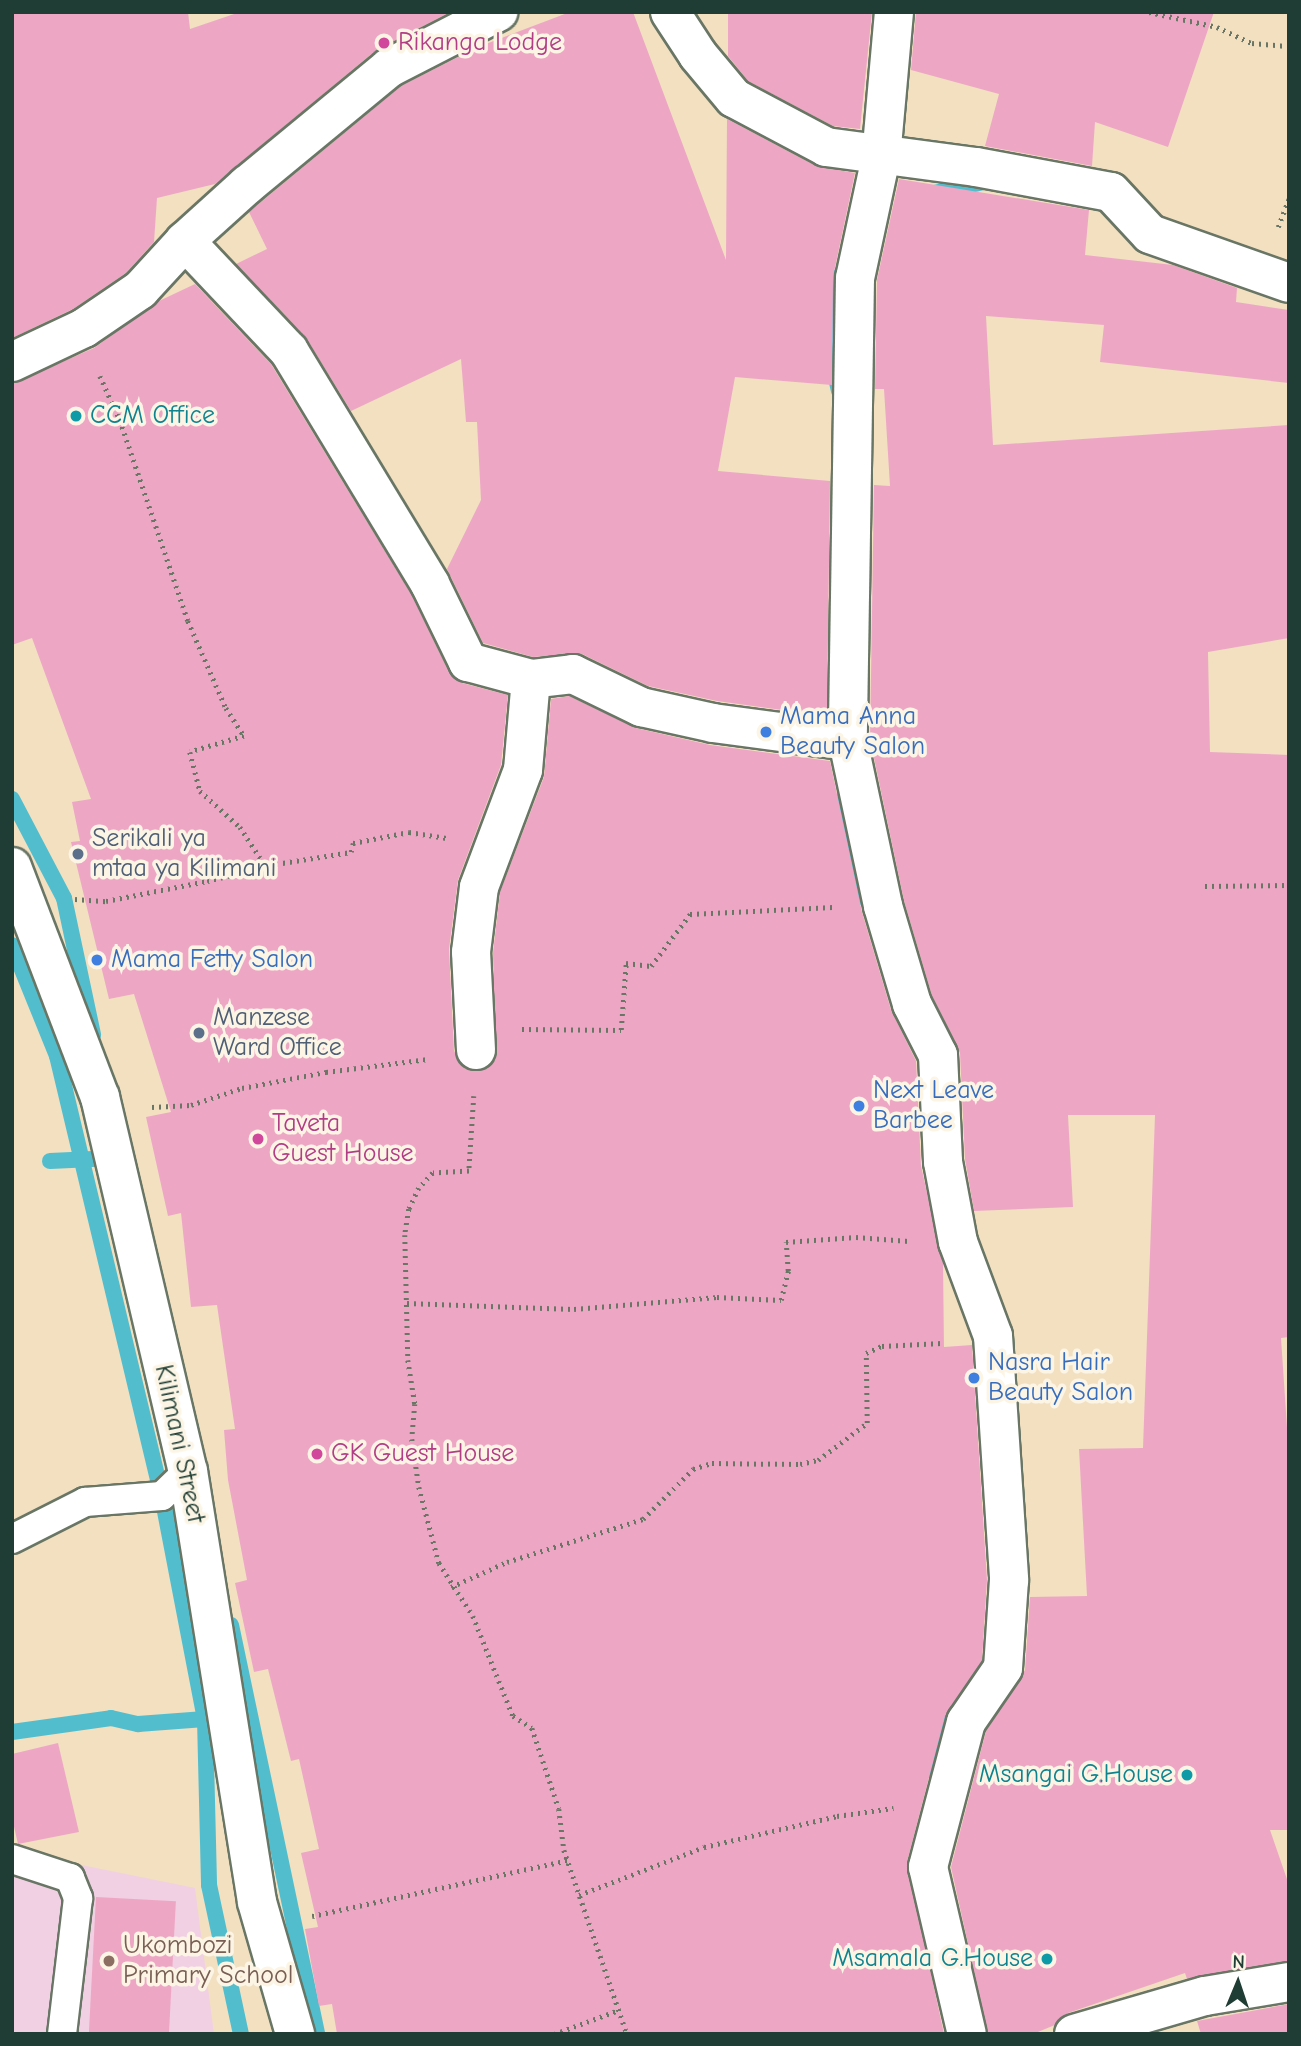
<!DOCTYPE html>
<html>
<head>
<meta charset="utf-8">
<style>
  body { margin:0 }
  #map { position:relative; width:1301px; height:2046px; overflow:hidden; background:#f2e0c1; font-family:"Comic Neue",sans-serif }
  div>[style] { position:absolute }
  .built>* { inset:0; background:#f1d0e3 }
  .stream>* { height:16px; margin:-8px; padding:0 8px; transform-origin:8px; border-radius:8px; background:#52becd }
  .building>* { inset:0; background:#eda7c5; transform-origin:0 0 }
  .path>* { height:4.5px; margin-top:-2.25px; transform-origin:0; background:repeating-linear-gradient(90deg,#697665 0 2px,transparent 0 7px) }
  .roads { filter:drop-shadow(2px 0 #697665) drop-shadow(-2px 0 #697665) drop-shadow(0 2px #697665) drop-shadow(0 -2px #697665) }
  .lane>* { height:28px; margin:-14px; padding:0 14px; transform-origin:14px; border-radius:14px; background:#fff }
  .street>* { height:38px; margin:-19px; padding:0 19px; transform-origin:19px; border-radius:19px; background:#fff }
  .dots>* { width:19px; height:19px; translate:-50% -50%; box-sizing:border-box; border:4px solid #fcf5e5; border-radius:50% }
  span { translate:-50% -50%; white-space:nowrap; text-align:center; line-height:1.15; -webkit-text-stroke:7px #fcf5e5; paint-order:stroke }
  .hotel-label { font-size:26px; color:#b23c85 }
  .left { translate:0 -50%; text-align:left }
  .culture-label { font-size:26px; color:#0d838f }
  .right { translate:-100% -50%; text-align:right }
  .shop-label { font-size:26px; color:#366cbe }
  .service-label { font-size:26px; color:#4e5e75 }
  .street-label { font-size:26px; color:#1f3d34 }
  .education-label { font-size:26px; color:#785e54 }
  .frame { position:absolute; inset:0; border:14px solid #1f3d34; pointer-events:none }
  .north { position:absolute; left:1203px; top:1948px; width:70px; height:70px; -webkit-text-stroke:5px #fcf5e5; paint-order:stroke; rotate:2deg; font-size:19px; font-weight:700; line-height:28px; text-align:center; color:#1f3d34 }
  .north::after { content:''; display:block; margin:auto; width:24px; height:32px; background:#1f3d34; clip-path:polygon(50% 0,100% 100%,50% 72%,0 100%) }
</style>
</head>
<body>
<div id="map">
  <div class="built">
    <i style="clip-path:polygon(12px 1851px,195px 1888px,214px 2034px,12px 2034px)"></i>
  </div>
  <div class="stream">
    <i style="left:934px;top:193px;width:51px;rotate:-12.4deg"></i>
    <i style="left:839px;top:391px;width:54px;rotate:-102.8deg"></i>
    <i style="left:827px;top:338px;width:63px;rotate:-79deg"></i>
    <i style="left:12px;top:799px;width:112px;rotate:62.3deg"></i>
    <i style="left:64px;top:898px;width:140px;rotate:78deg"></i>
    <i style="left:843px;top:800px;width:47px;rotate:87.6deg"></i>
    <i style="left:845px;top:847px;width:56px;rotate:68deg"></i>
    <i style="left:12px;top:945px;width:120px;rotate:67.9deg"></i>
    <i style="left:57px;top:1056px;width:452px;rotate:76.6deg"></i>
    <i style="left:162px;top:1496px;width:227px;rotate:79.1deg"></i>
    <i style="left:205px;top:1719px;width:166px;rotate:88.6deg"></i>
    <i style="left:209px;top:1885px;width:152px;rotate:77.9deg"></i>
    <i style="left:50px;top:1161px;width:43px;rotate:-2.7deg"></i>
    <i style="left:231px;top:1625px;width:418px;rotate:78.1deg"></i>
    <i style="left:12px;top:1732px;width:100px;rotate:-8deg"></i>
    <i style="left:111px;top:1718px;width:28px;rotate:13deg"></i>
    <i style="left:138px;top:1724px;width:67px;rotate:-4.3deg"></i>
    <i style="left:935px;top:1773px;width:54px;rotate:-84.7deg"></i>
  </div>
  <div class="building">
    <i style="clip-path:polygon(12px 12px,188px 12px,190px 29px,240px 12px,450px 12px,375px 51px,215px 184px,157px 198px,154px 242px,126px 273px,73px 309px,12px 338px)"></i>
    <i style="clip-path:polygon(570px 12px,633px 12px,726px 260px,727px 119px,816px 166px,855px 173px,833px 277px,832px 385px,735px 377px,718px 471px,830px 481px,827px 716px,717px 701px,648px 686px,582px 654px,533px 657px,483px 643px,447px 569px,481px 500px,477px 422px,466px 422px,461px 359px,351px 411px,305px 336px,236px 264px,267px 249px,249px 212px,401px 86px,478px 47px)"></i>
    <i style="clip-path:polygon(728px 12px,872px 12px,860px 129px,833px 126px,748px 81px,728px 56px)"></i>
    <i style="clip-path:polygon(916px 12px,1214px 12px,1168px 147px,1095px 122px,1092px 166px,985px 146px,999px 94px,911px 70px)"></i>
    <i style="clip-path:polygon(899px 179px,1089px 210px,1085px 255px,1173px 265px,1237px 288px,1236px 302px,1289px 310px,1289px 383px,1100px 362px,1104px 325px,986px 316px,993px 445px,1289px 425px,1289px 638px,1208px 652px,1210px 752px,1289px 755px,1289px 1337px,1281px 1338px,1289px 1457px,1289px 1830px,1270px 1830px,1289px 1885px,1289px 1961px,1187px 1979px,1185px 1973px,1068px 2013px,1055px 2025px,1033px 2034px,988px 2034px,951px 1867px,986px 1731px,1025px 1670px,1030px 1597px,1087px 1596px,1079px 1449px,1143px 1448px,1155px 1115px,1068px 1115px,1073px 1207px,974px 1211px,965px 1159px,960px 1053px,932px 996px,904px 901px,870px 739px,874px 485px,890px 486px,884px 389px,875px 389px,877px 280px)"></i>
    <i style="clip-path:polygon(195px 284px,271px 364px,411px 594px,449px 672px,462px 683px,508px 695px,501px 765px,458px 880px,449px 949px,454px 1051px,465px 1069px,487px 1069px,496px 1059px,493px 953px,500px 892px,544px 777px,551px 699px,569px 696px,636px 728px,710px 745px,830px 761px,862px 912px,891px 1010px,916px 1061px,921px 1166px,943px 1263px,944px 1347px,972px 1345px,987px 1580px,982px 1661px,945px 1716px,907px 1862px,944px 2034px,337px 2034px,332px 2004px,319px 2006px,305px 1929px,318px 1927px,301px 1853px,319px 1849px,299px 1759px,291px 1761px,268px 1669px,254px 1672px,235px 1583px,247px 1580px,228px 1480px,224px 1430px,235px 1429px,217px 1305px,191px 1307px,181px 1213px,168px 1216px,146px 1117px,171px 1112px,134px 994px,109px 999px,71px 842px,80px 841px,72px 802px,91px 799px,32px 638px,12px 645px,12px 384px,94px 348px,159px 301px)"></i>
    <i style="clip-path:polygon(58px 1743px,79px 1832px,18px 1844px,12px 1818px,12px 1754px)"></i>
    <i style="left:96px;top:1897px;width:80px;height:137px;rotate:3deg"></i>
    <i style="clip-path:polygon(1289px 2004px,1289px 2034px,1201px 2034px,1197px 2021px)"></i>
  </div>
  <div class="path">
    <i style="left:1149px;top:12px;width:70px;rotate:12.4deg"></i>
    <i style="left:1217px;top:27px;width:38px;rotate:25deg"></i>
    <i style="left:1252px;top:43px;width:37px;rotate:5deg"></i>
    <i style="left:1278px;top:227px;width:30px;rotate:-69deg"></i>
    <i style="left:100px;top:376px;width:48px;rotate:65.6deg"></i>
    <i style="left:120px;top:420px;width:212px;rotate:71.3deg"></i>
    <i style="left:188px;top:621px;width:95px;rotate:66.4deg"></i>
    <i style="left:226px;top:708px;width:33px;rotate:57deg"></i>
    <i style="left:244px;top:736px;width:56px;rotate:163.5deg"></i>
    <i style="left:190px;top:752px;width:40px;rotate:75.6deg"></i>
    <i style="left:200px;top:791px;width:54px;rotate:42deg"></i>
    <i style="left:240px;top:827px;width:49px;rotate:56.6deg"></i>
    <i style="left:1205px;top:886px;width:84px;rotate:-0.7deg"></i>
    <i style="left:75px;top:899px;width:31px;rotate:4deg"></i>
    <i style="left:106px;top:901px;width:103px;rotate:-11.2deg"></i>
    <i style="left:207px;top:881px;width:71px;rotate:-13.8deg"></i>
    <i style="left:276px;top:864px;width:76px;rotate:-9.1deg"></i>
    <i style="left:351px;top:852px;width:9px;rotate:-77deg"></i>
    <i style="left:353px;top:843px;width:57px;rotate:-11.1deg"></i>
    <i style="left:409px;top:832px;width:38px;rotate:9deg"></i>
    <i style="left:522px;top:1029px;width:99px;rotate:0.6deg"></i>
    <i style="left:621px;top:1030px;width:67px;rotate:-85.7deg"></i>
    <i style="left:626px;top:963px;width:25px;rotate:7deg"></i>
    <i style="left:651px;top:966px;width:65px;rotate:-53.1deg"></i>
    <i style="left:690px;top:914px;width:143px;rotate:-2.8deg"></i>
    <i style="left:474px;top:1096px;width:75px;rotate:93.8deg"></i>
    <i style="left:469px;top:1171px;width:36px;rotate:177deg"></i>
    <i style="left:433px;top:1173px;width:21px;rotate:133deg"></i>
    <i style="left:419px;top:1188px;width:23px;rotate:115deg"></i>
    <i style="left:409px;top:1209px;width:26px;rotate:99deg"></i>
    <i style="left:405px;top:1235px;width:125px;rotate:88.6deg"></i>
    <i style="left:408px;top:1360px;width:45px;rotate:81deg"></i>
    <i style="left:415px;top:1404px;width:35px;rotate:95deg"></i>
    <i style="left:412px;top:1439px;width:49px;rotate:81.7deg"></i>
    <i style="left:419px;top:1487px;width:79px;rotate:75.3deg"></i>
    <i style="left:439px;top:1563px;width:63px;rotate:57.3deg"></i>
    <i style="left:473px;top:1616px;width:108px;rotate:68.2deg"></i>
    <i style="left:513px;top:1716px;width:22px;rotate:32deg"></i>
    <i style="left:532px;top:1728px;width:85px;rotate:71.6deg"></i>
    <i style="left:559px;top:1809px;width:41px;rotate:83deg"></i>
    <i style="left:564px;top:1850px;width:194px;rotate:71.1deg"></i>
    <i style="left:152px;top:1107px;width:39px;rotate:-3deg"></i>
    <i style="left:191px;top:1105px;width:54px;rotate:-18.4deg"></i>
    <i style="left:242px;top:1088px;width:86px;rotate:-10.8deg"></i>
    <i style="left:326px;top:1072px;width:103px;rotate:-7.3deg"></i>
    <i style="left:407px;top:1303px;width:167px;rotate:2.1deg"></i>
    <i style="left:574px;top:1309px;width:144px;rotate:-4.8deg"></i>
    <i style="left:717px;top:1297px;width:64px;rotate:2.7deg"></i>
    <i style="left:781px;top:1300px;width:30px;rotate:-76deg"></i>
    <i style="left:788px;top:1271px;width:29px;rotate:-94deg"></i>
    <i style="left:786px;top:1242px;width:70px;rotate:-4.1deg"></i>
    <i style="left:856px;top:1237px;width:53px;rotate:4.3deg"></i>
    <i style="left:451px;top:1587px;width:61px;rotate:-24.1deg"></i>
    <i style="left:507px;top:1562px;width:143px;rotate:-17.5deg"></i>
    <i style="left:643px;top:1519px;width:71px;rotate:-45deg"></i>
    <i style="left:693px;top:1469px;width:20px;rotate:-18deg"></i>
    <i style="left:712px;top:1463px;width:88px;rotate:0.7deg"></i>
    <i style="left:800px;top:1464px;width:18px;rotate:-13deg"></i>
    <i style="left:818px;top:1460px;width:61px;rotate:-37.1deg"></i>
    <i style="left:867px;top:1423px;width:70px;rotate:-90.8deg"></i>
    <i style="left:866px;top:1353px;width:17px;rotate:-24deg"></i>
    <i style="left:882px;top:1346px;width:60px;rotate:-2.9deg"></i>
    <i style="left:579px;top:1895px;width:134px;rotate:-21deg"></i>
    <i style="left:704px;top:1847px;width:137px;rotate:-13.1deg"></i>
    <i style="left:837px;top:1816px;width:57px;rotate:-8.1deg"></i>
    <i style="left:312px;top:1916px;width:263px;rotate:-12.3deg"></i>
    <i style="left:554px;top:2034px;width:69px;rotate:-20.3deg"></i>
  </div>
  <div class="roads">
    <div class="lane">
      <i style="left:12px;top:1539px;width:82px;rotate:-26.9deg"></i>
      <i style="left:85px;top:1502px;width:77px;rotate:-4.5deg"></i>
      <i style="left:162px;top:1496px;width:36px;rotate:-44deg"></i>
      <i style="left:12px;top:1859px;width:61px;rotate:18.1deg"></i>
      <i style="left:70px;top:1878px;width:22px;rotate:68deg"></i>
      <i style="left:78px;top:1898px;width:137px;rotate:96.7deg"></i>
    </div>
    <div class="street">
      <i style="left:670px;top:12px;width:51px;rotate:56.9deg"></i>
      <i style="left:698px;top:55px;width:56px;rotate:50.1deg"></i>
      <i style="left:734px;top:98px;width:104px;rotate:28deg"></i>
      <i style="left:826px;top:147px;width:151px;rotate:7.6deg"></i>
      <i style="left:976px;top:167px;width:137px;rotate:10.5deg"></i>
      <i style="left:1111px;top:192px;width:57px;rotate:47.1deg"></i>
      <i style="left:1150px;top:234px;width:147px;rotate:19.4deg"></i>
      <i style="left:894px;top:12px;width:146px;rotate:95.1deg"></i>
      <i style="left:881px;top:157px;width:124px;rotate:102.1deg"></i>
      <i style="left:855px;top:278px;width:463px;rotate:90.9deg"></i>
      <i style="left:848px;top:741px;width:169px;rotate:78deg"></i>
      <i style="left:883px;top:906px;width:102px;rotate:73.5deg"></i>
      <i style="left:912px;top:1004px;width:57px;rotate:63deg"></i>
      <i style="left:938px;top:1055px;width:107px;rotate:87.3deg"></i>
      <i style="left:943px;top:1162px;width:81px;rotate:79.4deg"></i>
      <i style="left:958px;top:1242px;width:100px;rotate:69.6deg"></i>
      <i style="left:993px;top:1336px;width:245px;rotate:86.2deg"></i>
      <i style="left:1009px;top:1580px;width:88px;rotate:93.9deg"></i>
      <i style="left:1003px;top:1668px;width:65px;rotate:124.4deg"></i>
      <i style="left:966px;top:1722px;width:150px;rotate:104.7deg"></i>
      <i style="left:928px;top:1867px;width:171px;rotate:76.9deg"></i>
      <i style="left:185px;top:241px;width:151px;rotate:46.6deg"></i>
      <i style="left:289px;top:351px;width:272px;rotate:58.8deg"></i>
      <i style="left:430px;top:584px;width:87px;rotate:64deg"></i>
      <i style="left:468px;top:662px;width:65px;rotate:15.1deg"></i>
      <i style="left:531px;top:679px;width:42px;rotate:-6.8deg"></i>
      <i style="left:573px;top:674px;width:76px;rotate:25.9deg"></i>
      <i style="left:641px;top:707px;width:74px;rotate:12.5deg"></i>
      <i style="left:713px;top:723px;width:136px;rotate:7.6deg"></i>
      <i style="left:12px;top:362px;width:80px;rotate:-25.3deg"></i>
      <i style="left:84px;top:328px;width:68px;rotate:-34.2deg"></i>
      <i style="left:140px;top:290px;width:67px;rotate:-47.4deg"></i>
      <i style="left:185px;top:241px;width:84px;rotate:-42.1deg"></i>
      <i style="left:247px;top:185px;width:184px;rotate:-39.5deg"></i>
      <i style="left:389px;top:68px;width:123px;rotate:-27.2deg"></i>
      <i style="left:12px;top:867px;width:246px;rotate:69.1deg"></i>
      <i style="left:100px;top:1097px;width:384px;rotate:76.8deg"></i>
      <i style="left:188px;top:1471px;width:436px;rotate:80.9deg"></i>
      <i style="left:257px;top:1902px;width:137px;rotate:73.9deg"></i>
      <i style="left:476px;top:1050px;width:98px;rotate:-92.9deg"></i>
      <i style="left:471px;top:952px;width:65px;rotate:-83deg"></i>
      <i style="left:479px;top:887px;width:125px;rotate:-69.4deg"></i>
      <i style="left:523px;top:770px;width:91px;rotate:-85deg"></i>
      <i style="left:1074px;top:2034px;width:136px;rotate:-16.2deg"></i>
      <i style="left:1205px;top:1996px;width:85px;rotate:-9.5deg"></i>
    </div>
  </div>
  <div class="dots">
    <i style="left:384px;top:43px;background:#d1479c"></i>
    <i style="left:76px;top:416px;background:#0f9aa8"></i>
    <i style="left:766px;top:732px;background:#3f7fe0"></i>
    <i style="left:78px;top:854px;background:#5c6f8a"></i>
    <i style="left:97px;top:960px;background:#3f7fe0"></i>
    <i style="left:199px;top:1033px;background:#5c6f8a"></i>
    <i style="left:859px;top:1106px;background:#3f7fe0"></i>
    <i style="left:258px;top:1139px;background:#d1479c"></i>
    <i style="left:974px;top:1378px;background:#3f7fe0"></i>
    <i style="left:317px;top:1454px;background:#d1479c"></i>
    <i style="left:1187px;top:1775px;background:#0f9aa8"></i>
    <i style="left:1047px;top:1959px;background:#0f9aa8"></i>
    <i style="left:109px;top:1961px;background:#8d6e63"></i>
  </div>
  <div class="hotel-label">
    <span class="left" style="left:398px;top:43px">Rikanga Lodge</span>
    <span class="left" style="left:272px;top:1139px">Taveta<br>Guest House</span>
    <span class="left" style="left:331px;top:1454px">GK Guest House</span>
  </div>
  <div class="culture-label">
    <span class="left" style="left:90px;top:416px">CCM Office</span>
    <span class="right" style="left:1173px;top:1775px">Msangai G.House</span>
    <span class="right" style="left:1033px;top:1959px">Msamala G.House</span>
  </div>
  <div class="shop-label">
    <span class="left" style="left:780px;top:732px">Mama Anna<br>Beauty Salon</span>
    <span class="left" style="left:111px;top:960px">Mama Fetty Salon</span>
    <span class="left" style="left:873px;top:1106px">Next Leave<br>Barbee</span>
    <span class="left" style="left:988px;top:1378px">Nasra Hair<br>Beauty Salon</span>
  </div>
  <div class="service-label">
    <span class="left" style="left:92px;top:854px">Serikali ya<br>mtaa ya Kilimani</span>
    <span class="left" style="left:213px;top:1033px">Manzese<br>Ward Office</span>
  </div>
  <div class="street-label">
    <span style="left:179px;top:1444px;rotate:78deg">Kilimani Street</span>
  </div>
  <div class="education-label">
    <span class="left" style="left:123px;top:1961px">Ukombozi<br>Primary School</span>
  </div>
  <div class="frame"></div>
  <div class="north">N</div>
</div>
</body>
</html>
